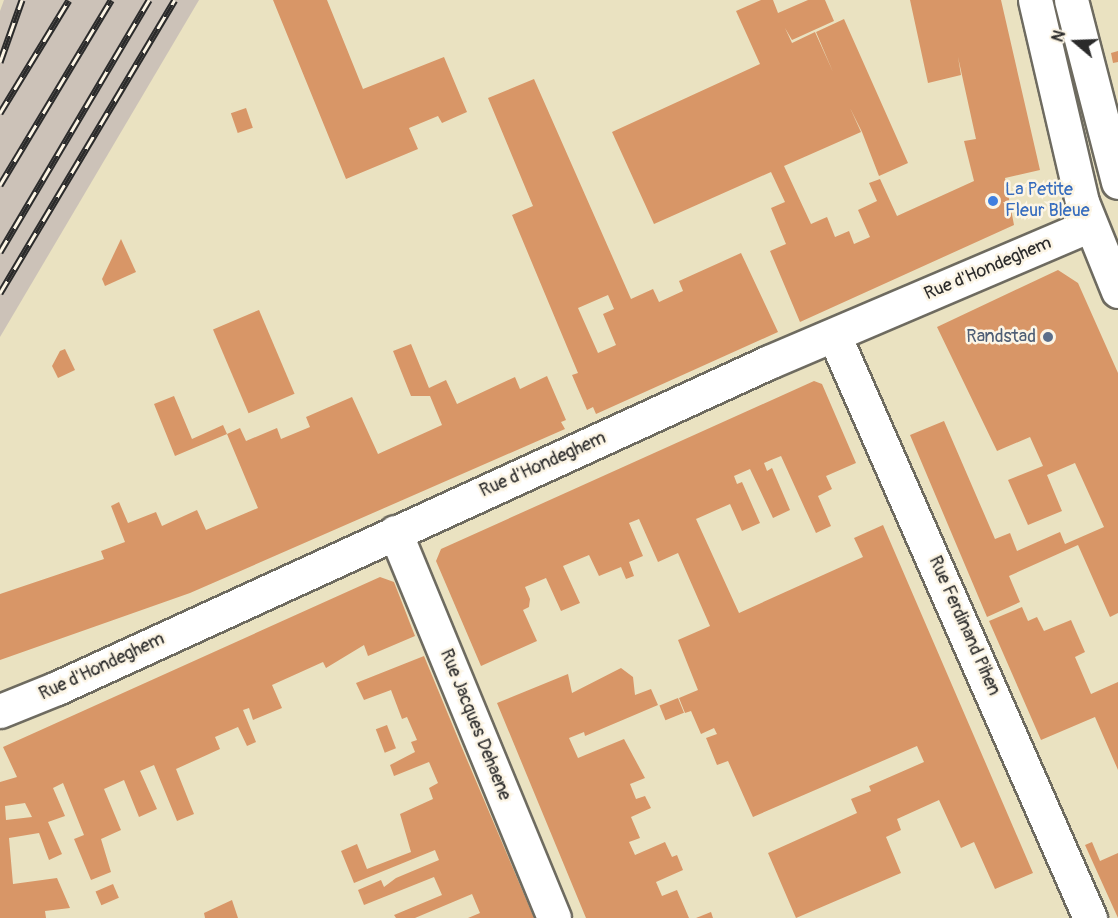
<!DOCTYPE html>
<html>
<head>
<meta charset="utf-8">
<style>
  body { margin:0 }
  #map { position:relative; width:1118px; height:918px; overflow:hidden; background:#eae2c1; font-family:Pangolin,sans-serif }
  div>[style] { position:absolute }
  .industrial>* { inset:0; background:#ccc2b8 }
  .building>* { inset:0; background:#d89667; transform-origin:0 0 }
  .roads { filter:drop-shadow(2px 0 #6e6b60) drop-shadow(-2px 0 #6e6b60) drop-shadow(0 2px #6e6b60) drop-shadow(0 -2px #6e6b60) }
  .street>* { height:33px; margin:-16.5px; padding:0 16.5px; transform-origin:16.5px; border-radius:16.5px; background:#fff }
  .secondary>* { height:33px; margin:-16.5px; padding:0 16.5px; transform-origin:16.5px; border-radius:16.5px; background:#fff }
  .rail>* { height:7px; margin-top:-3.5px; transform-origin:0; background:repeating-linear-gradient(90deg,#fcf5e5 0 14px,#2b2b2b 0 28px); box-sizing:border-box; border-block:2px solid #2b2b2b }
  .dots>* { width:16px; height:16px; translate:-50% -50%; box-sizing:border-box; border:3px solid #fcf5e5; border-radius:50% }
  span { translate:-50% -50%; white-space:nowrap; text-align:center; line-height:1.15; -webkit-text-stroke:5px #fcf5e5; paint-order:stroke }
  .shop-label { font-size:18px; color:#366cbe }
  .left { translate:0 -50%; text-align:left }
  .street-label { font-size:18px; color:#2b2b2b }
  .service-label { font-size:18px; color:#4e5e75 }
  .right { translate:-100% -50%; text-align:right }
  .north { position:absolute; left:1046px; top:12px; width:60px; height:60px; -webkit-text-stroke:4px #fcf5e5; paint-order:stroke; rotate:289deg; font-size:16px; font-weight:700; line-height:24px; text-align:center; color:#2b2b2b }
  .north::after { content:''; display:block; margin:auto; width:21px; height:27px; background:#2b2b2b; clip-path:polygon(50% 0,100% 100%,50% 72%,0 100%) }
</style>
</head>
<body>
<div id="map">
  <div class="industrial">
    <i style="clip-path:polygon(4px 0,199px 0,0 337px,0 11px)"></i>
  </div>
  <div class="building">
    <i style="clip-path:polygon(273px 0,327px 0,363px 89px,444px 57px,467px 112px,442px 123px,438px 116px,409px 128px,418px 149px,346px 179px)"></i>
    <i style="clip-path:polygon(761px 0,773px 0,778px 13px,808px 0,825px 0,834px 21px,792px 40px,785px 28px,792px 43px,815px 32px,833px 72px,816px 32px,844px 19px,908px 163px,879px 176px,862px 132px,850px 108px,861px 132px,784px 166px,811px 224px,827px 217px,835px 237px,849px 231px,854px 244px,870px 237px,858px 210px,877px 201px,869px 183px,880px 179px,897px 216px,974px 181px,964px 141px,976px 139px,958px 57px,961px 75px,928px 83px,910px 0,1001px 0,1040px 170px,1005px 178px,1014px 225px,800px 322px,770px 251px,786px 244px,771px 208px,785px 202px,771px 172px,654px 224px,612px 132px,760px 64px,736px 11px)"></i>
    <i style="clip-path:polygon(1118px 51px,1118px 62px,1113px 63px,1111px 53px)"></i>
    <i style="clip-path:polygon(evenodd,534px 79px,631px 299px,653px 289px,659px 302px,683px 291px,679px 281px,741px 253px,778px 332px,596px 414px,593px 407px,587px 410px,572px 375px,578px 373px,512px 215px,533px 206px,488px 98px,534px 79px,608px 295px,614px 309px,603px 314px,616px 345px,598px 353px,578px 308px,608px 295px)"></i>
    <i style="left:246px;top:108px;width:21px;height:16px;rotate:71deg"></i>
    <i style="clip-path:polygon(121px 239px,136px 272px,105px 286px,102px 279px)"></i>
    <i style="clip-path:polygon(1058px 270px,1078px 283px,1118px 373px,1118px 613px,1110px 617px,1078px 545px,1009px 576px,1020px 602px,987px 617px,910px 435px,944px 421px,995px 539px,1010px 533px,1017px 551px,1060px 532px,1065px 544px,1104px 527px,1075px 463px,1047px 475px,1062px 511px,1028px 525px,1008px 480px,1043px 466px,1030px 437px,997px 451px,937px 327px)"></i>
    <i style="left:259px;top:310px;width:91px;height:50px;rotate:67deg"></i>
    <i style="clip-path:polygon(411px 344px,429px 388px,446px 380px,457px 404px,515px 377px,520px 389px,547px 376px,566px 420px,561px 422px,565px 429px,190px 593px,0 660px,0 594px,104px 559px,101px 551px,125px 542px,111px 506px,119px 502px,128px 523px,156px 512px,162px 526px,197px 510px,206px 530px,258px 508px,227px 434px,240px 428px,246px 441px,277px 428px,281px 439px,310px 427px,306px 417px,352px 397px,378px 454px,442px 425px,430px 396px,411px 396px,393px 351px)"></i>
    <i style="clip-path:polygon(65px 349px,75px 370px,58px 378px,52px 366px,60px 351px)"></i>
    <i style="clip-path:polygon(814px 381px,822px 384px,856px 463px,826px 476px,832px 489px,818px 496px,831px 526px,816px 533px,781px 456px,764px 463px,767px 471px,772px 468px,790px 510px,773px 518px,750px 469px,734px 476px,737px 484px,742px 482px,760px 523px,742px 531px,730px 504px,696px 519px,739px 613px,863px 557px,854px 538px,883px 525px,1033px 873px,995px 889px,974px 842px,961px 848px,939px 800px,897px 819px,901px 830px,886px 837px,901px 873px,796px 918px,768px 853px,857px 813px,851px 799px,871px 791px,869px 786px,924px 762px,917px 746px,753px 817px,728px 761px,717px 765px,706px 738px,717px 734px,714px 728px,701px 734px,691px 711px,685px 713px,679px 698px,698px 690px,678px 640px,710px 626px,678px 553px,658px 562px,639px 519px,629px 523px,643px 556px,629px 562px,634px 576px,626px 579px,621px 567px,599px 576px,589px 555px,563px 566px,580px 603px,561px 611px,546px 578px,525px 587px,530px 599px,529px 607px,523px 610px,537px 641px,481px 666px,436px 561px,441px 549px)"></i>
    <i style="clip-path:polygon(174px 396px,192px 439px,223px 425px,227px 434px,175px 456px,154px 404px)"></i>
    <i style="clip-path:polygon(evenodd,380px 577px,394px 582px,415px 636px,368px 656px,364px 645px,326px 668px,323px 662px,272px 685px,282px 708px,253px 720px,249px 708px,243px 710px,256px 742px,247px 746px,238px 727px,215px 737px,220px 749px,176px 769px,194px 814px,177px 821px,154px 765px,140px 771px,157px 809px,139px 817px,124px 780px,104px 789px,121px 830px,101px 839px,111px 872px,91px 880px,74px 839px,84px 835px,63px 783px,53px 788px,65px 816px,48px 822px,62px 854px,49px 860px,39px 833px,9px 838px,13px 884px,57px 878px,70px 908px,45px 911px,46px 918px,0 918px,0 782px,17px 777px,3px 747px,380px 577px,25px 803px,32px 817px,6px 820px,5px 806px,25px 803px)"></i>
    <i style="clip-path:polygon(1022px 607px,1028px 621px,1037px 617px,1044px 631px,1071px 620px,1085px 652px,1075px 657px,1091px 694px,1118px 682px,1118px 770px,1095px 717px,1041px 740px,989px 621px)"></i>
    <i style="clip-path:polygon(424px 656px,462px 748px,534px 918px,468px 918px,480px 913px,472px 894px,415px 918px,396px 918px,394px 915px,442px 895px,434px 877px,364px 905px,358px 890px,381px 880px,384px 887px,396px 878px,439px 860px,435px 850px,354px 883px,341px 851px,357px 844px,367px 869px,411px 852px,400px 814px,433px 799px,429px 788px,438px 783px,429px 762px,394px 776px,390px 765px,415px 752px,411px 742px,417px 740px,407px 717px,402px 719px,391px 690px,364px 700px,356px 683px)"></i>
    <i style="clip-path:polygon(621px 668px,633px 677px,635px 695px,651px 689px,658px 705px,585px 736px,584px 732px,569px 738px,578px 758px,624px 739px,645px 778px,630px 784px,636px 799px,645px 796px,651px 808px,631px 817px,640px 838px,629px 842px,635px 855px,665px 842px,672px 857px,677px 855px,683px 870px,656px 882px,662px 896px,677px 890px,689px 918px,586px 918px,497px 703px,568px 674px,572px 693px)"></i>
    <i style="left:678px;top:698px;width:16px;height:20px;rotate:68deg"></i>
    <i style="left:387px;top:725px;width:25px;height:12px;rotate:69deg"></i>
    <i style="clip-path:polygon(1092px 842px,1100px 861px,1118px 853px,1118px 918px,1085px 845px)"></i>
    <i style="left:113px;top:884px;width:15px;height:19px;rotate:67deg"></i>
    <i style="clip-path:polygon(232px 900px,238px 918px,205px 918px,204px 913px)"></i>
    <i style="clip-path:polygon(711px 912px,713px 918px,696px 918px)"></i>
  </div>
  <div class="roads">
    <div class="street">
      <i style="left:834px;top:335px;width:637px;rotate:66.29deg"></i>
      <i style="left:395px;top:532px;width:417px;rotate:67.6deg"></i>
      <i style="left:0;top:711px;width:61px;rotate:-22deg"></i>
      <i style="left:57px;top:688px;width:783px;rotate:-24.6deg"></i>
      <i style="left:769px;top:362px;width:349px;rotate:-23.1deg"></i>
    </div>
    <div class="secondary">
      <i style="left:1035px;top:0;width:207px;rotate:76.9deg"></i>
      <i style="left:1082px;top:202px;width:96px;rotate:68deg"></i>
      <i style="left:1071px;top:0;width:188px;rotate:75.5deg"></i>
    </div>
  </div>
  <div class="rail">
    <i style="left:0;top:62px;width:66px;rotate:-70.5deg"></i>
    <i style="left:0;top:113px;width:132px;rotate:-58.6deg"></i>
    <i style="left:0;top:185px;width:216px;rotate:-59deg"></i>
    <i style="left:0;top:252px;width:293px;rotate:-59.4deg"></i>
    <i style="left:0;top:293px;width:341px;rotate:-59.2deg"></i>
  </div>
  <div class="dots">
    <i style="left:993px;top:201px;background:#3f7fe0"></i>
    <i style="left:1048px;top:337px;background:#5c6f8a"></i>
  </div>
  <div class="shop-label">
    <span class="left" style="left:1005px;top:201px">La Petite<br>Fleur Bleue</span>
  </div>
  <div class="street-label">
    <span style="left:988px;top:269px;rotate:-23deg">Rue d'Hondeghem</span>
    <span style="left:543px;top:465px;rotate:-24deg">Rue d'Hondeghem</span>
    <span style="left:964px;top:626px;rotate:66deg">Rue Ferdinand Pihen</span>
    <span style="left:102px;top:667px;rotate:-25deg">Rue d'Hondeghem</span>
    <span style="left:475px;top:725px;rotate:68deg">Rue Jacques Dehaene</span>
  </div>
  <div class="service-label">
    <span class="right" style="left:1036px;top:337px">Randstad</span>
  </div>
  <div class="north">N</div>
</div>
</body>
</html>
